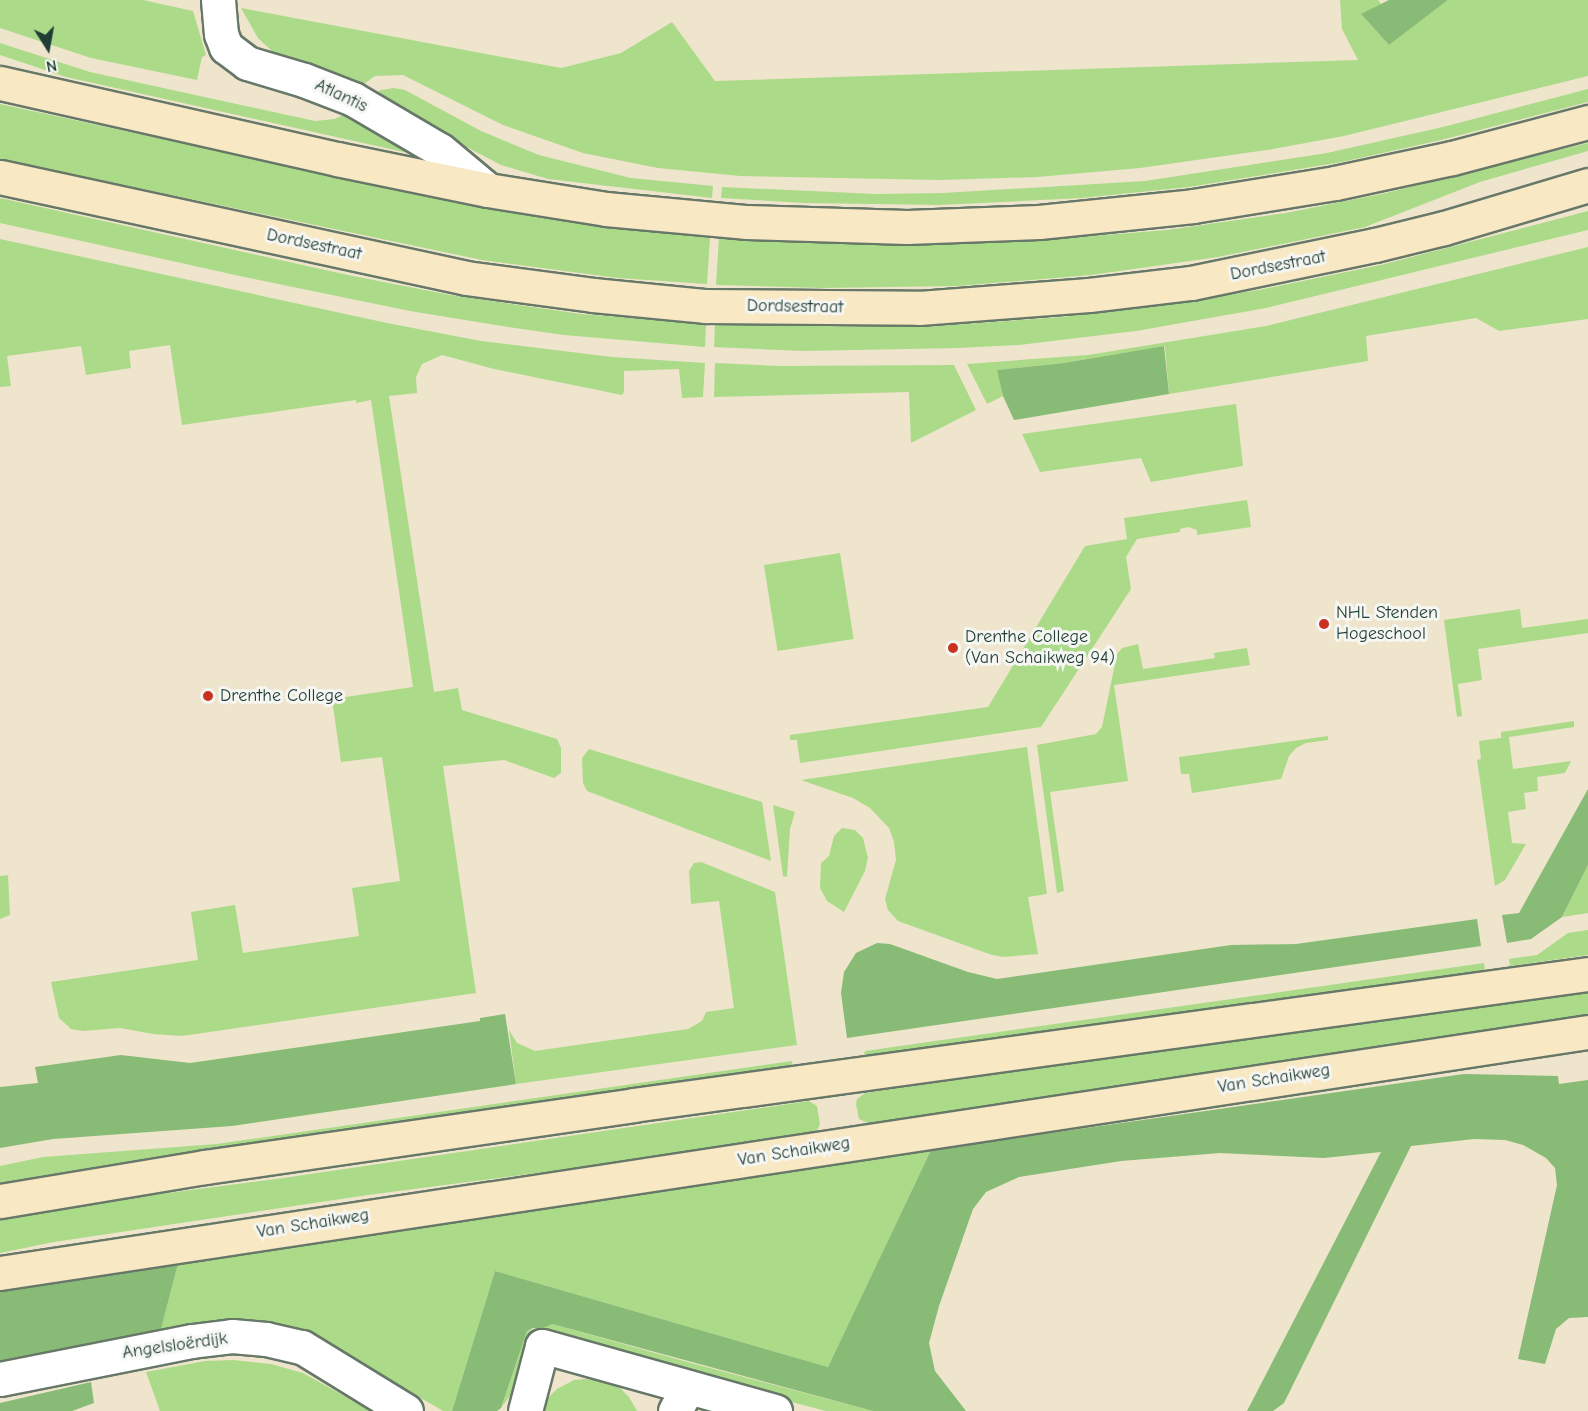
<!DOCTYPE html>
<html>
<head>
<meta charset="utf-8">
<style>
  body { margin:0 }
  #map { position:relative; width:1588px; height:1411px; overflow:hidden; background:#eee5cc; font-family:"Comic Neue",sans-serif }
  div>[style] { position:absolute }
  .green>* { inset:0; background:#abdb89; transform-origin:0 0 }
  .forest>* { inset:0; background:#88bb75 }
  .roads { filter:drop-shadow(2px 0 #677869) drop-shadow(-2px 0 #677869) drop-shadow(0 2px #677869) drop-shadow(0 -2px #677869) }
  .street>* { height:33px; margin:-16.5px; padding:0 16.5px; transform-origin:16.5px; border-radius:16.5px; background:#fff }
  .secondary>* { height:33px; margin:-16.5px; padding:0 16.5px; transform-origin:16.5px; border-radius:16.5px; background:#f8e8c3 }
  .dots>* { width:16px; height:16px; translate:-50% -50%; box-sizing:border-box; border:3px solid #f6f6f2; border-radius:50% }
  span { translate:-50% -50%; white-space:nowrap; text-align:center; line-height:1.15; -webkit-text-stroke:6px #f6f6f2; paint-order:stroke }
  .street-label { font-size:18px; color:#1f3d34 }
  .poi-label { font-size:18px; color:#1f3d34 }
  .left { translate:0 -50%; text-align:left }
  .north { position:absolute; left:18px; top:18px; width:60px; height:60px; -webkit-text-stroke:4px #f6f6f2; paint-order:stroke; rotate:169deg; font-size:16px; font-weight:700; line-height:24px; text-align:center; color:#1f3d34 }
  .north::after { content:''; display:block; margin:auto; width:21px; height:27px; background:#1f3d34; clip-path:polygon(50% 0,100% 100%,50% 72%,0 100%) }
</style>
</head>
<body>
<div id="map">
  <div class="green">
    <i style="clip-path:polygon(0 0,143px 0,193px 11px,206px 55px,202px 57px,197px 80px,91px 58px,0 28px)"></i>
    <i style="clip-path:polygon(1340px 0,1378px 0,1382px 5px,1361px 14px,1389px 45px,1448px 0,1588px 0,1588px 76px,1344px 136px,1273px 149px,1140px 168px,1037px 177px,940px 180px,740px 176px,658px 168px,583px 153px,503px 125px,403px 75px,375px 76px,357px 89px,276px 55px,258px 38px,241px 8px,561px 68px,621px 53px,672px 22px,715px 81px,1358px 60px,1342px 29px)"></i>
    <i style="clip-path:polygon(0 43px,90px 72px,315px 121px,335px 119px,351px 111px,422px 156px,66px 77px,0 55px)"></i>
    <i style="clip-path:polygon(394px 88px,405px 90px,481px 131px,539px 155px,631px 178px,713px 186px,712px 198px,548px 179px,501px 165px,371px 97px,381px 90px)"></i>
    <i style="clip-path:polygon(1588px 89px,1588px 102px,1441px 140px,1342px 162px,1189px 187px,1082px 198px,940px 205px,804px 203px,721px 198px,722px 187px,876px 194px,942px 193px,1145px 181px,1327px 153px,1443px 127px)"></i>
    <i style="clip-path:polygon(0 104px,472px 206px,609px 227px,710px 238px,707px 284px,618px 278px,482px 260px,0 159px)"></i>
    <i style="clip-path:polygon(1588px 143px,1588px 151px,1480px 182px,1365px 227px,1218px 257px,1091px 275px,957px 286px,822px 288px,716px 285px,719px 238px,880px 245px,936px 245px,1057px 239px,1167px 230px,1286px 213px,1386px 193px)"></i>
    <i style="clip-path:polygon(0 198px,348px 275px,450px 295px,581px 314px,706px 324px,705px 347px,564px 335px,508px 327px,410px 311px,249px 278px,0 223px)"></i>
    <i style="clip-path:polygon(1588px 211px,1588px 230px,1266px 308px,1136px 331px,1019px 345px,958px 348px,803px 351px,714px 347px,715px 325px,923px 327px,1062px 317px,1166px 305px,1264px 289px,1385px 264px)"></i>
    <i style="clip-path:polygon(0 239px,387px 323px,481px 341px,612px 357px,705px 363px,703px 397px,682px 398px,679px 369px,624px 371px,624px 392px,622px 395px,494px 369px,442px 355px,422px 364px,416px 377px,417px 393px,389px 396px,434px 692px,458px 688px,462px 710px,557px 739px,561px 748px,561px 773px,554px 778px,504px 760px,443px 766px,476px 993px,182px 1036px,153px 1034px,120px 1028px,83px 1031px,71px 1029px,59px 1018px,51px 982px,198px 960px,191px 912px,235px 905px,243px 953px,359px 936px,352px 888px,400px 881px,382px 757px,341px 762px,332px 699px,413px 687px,371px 400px,356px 403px,356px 400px,182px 425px,170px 345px,129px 351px,131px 368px,86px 375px,81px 346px,7px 356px,11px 386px,0 387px)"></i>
    <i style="clip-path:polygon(1588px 247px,1588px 319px,1499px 331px,1476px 318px,1366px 336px,1368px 361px,1169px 394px,1165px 346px,1064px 363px,998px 370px,1003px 396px,987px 404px,967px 364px,1088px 355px,1266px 326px)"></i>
    <i style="clip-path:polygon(715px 363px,779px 366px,954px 365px,976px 410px,911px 443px,909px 392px,714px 397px)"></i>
    <i style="clip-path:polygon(1236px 404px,1243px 466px,1151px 482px,1141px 458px,1040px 472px,1022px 434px)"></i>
    <i style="clip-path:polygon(1247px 500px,1251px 527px,1197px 535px,1197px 530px,1188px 527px,1180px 529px,1180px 532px,1137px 539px,1126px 557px,1131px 589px,1041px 727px,800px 763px,797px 740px,790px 740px,790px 735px,988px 707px,1085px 546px,1127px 539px,1124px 518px)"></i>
    <i style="left:840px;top:553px;width:87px;height:77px;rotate:81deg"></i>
    <i style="clip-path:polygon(1520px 609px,1522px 628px,1588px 619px,1588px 633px,1478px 649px,1482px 680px,1458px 684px,1462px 716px,1457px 717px,1444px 620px)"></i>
    <i style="clip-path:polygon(1138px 644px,1143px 669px,1215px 658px,1214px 653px,1247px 648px,1250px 665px,1114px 685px,1128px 781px,1050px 792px,1064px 891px,1057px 893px,1037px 745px,1096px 734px,1102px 727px,1117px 654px,1122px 648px)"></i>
    <i style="clip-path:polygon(1574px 721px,1574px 727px,1509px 737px,1513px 769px,1571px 761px,1565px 773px,1537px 777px,1538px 791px,1524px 793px,1526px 809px,1508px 812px,1512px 843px,1526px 844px,1505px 880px,1495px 886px,1477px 760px,1481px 759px,1479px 741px,1501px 738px,1501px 732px)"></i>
    <i style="clip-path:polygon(1328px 736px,1328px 740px,1306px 743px,1296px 748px,1289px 756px,1281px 779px,1192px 793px,1189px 774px,1181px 774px,1179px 757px)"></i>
    <i style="clip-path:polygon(1027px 747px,1047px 894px,1028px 897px,1038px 954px,1002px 957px,989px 954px,898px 921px,888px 910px,885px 899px,896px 860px,894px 842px,889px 828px,870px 808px,853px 798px,801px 780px)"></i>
    <i style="clip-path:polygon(589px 749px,762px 802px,771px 861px,587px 791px,583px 783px,582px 758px)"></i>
    <i style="clip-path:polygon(773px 805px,795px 812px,790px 829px,787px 877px,783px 876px)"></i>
    <i style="clip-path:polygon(842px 828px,855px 830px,863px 838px,868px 858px,865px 871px,844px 912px,827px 901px,820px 888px,821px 863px,829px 856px,834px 836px)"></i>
    <i style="clip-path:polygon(701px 862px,775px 892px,797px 1045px,516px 1084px,509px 1030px,517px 1043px,535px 1051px,688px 1029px,702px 1021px,706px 1012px,734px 1008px,719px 901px,691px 904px,689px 871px,694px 863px)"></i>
    <i style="clip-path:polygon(1588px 865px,1588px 913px,1562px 917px)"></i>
    <i style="clip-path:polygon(8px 875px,10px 915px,0 919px,0 876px)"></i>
    <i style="clip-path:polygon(1588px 930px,1588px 955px,1510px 966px,1509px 959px,1537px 955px,1568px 933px)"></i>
    <i style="clip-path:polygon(1484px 963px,1485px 970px,879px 1058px,864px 1054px,865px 1051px)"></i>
    <i style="clip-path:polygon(1588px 990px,1588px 1022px,870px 1124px,859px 1119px,856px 1104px,857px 1099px,865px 1093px)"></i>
    <i style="clip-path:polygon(792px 1061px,792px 1065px,784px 1070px,0 1186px,0 1166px,43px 1157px,217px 1144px)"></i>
    <i style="clip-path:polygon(809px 1101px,817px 1106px,820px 1125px,815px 1133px,583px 1167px,368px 1195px,54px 1242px,0 1253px,0 1215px,276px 1179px)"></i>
    <i style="clip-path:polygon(931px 1150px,828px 1367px,495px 1271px,452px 1411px,443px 1411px,351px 1357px,318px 1341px,160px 1333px,180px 1256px)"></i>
    <i style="clip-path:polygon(552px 1324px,691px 1363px,873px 1411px,826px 1411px,530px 1333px,512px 1393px,501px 1408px,527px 1331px)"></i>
    <i style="clip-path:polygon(233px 1360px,271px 1364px,303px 1373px,371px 1411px,160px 1411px,146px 1372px,205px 1361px)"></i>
    <i style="clip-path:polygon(586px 1379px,607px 1381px,620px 1388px,629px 1397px,637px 1411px,539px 1411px,543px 1403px,557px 1389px,574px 1380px)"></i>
  </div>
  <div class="forest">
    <i style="clip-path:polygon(1389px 0,1448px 0,1389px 45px,1361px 14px)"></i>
    <i style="clip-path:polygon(1164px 346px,1169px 394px,1014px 420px,1003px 396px,997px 370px,1064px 363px)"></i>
    <i style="clip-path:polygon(1588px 789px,1588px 865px,1562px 917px,1531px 939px,1507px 943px,1502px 915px,1519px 913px)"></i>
    <i style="clip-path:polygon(1477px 919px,1481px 946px,847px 1038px,841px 993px,844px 972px,856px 953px,877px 943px,890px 944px,968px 972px,997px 979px,1231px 945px,1296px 944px)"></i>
    <i style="clip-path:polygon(505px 1014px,516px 1084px,232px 1126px,53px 1139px,0 1148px,0 1087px,38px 1083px,35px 1067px,121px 1055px,190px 1063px,480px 1021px,480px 1018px)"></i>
    <i style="clip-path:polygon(1464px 1074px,1558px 1076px,1559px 1084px,1588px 1080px,1588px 1317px,1569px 1318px,1556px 1329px,1545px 1364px,1518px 1359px,1557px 1185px,1555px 1168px,1546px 1158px,1523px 1145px,1505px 1140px,1474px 1139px,1411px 1146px,1284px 1403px,1273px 1411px,1247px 1411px,1381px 1152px,1324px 1158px,1220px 1153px,1121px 1161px,1019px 1177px,986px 1192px,973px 1209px,939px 1306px,929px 1343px,935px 1371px,966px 1411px,873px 1411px,552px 1324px,541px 1329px,533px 1328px,527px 1331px,501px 1408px,497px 1411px,452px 1411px,495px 1271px,828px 1367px,931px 1150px)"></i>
    <i style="clip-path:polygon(180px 1256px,160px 1333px,0 1365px,0 1287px)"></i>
    <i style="clip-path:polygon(91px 1382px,94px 1403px,72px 1411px,0 1411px,0 1403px)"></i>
  </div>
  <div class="roads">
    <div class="street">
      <i style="left:218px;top:0;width:34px;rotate:85deg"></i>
      <i style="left:221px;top:34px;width:14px;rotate:69deg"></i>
      <i style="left:226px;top:47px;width:26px;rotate:37deg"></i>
      <i style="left:247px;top:63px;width:59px;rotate:16.6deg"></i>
      <i style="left:304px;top:80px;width:53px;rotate:21.2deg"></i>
      <i style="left:353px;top:99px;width:101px;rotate:30.4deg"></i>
      <i style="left:440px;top:150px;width:62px;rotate:39.8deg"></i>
      <i style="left:0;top:1379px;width:196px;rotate:-11.2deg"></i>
      <i style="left:192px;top:1341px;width:40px;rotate:-7.1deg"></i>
      <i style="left:232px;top:1336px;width:34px;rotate:5deg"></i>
      <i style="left:266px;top:1339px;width:37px;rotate:13deg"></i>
      <i style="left:302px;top:1347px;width:122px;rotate:31.6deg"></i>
      <i style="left:525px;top:1411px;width:67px;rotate:-75.3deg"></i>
      <i style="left:542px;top:1346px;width:242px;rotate:15.6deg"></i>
      <i style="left:675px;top:1411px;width:27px;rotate:-62deg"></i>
    </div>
    <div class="secondary">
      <i style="left:0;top:83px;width:345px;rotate:12.7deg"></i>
      <i style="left:337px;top:159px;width:154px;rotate:11.6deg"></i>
      <i style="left:488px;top:190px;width:120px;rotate:9.1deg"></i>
      <i style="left:606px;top:209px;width:142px;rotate:5.3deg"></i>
      <i style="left:747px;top:222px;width:160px;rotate:1.8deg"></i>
      <i style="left:907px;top:227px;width:132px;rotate:-2.2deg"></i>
      <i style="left:1039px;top:222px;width:155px;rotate:-5.9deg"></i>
      <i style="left:1193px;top:206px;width:144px;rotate:-9.2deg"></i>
      <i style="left:1335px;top:183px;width:120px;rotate:-12.1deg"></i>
      <i style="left:1452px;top:158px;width:141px;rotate:-14.8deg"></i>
      <i style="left:0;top:177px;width:477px;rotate:12.2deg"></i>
      <i style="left:466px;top:278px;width:128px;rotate:7.6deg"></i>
      <i style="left:593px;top:295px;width:114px;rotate:5.6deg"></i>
      <i style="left:706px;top:306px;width:213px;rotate:0.5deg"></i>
      <i style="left:919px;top:308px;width:170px;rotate:-4.4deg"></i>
      <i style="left:1089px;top:295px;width:103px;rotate:-6.7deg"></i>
      <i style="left:1191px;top:283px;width:188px;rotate:-11.7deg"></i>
      <i style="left:1375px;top:245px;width:71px;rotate:-13.8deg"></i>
      <i style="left:1444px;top:228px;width:150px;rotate:-16.6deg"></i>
      <i style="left:0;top:1201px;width:208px;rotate:-9.4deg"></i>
      <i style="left:205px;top:1167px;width:432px;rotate:-8.2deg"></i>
      <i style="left:633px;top:1105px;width:964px;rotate:-7.81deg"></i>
      <i style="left:0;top:1273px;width:1606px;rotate:-8.63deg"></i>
    </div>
  </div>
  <div class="dots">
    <i style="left:1324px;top:624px;background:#c8321e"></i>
    <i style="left:953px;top:648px;background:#c8321e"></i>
    <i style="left:208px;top:696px;background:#c8321e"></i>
  </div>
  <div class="street-label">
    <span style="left:341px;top:96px;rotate:25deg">Atlantis</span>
    <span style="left:314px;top:245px;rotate:12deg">Dordsestraat</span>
    <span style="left:1278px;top:266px;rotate:-11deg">Dordsestraat</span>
    <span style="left:795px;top:307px;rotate:1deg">Dordsestraat</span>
    <span style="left:1274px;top:1079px;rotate:-9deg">Van Schaikweg</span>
    <span style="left:794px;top:1152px;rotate:-9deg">Van Schaikweg</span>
    <span style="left:313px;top:1224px;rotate:-9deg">Van Schaikweg</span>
    <span style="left:175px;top:1346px;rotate:-8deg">Angelsloërdijk</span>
  </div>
  <div class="poi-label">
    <span class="left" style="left:1336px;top:624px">NHL Stenden<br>Hogeschool</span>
    <span class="left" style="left:965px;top:648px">Drenthe College<br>(Van Schaikweg 94)</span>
    <span class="left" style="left:220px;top:696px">Drenthe College</span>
  </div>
  <div class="north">N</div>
</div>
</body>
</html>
